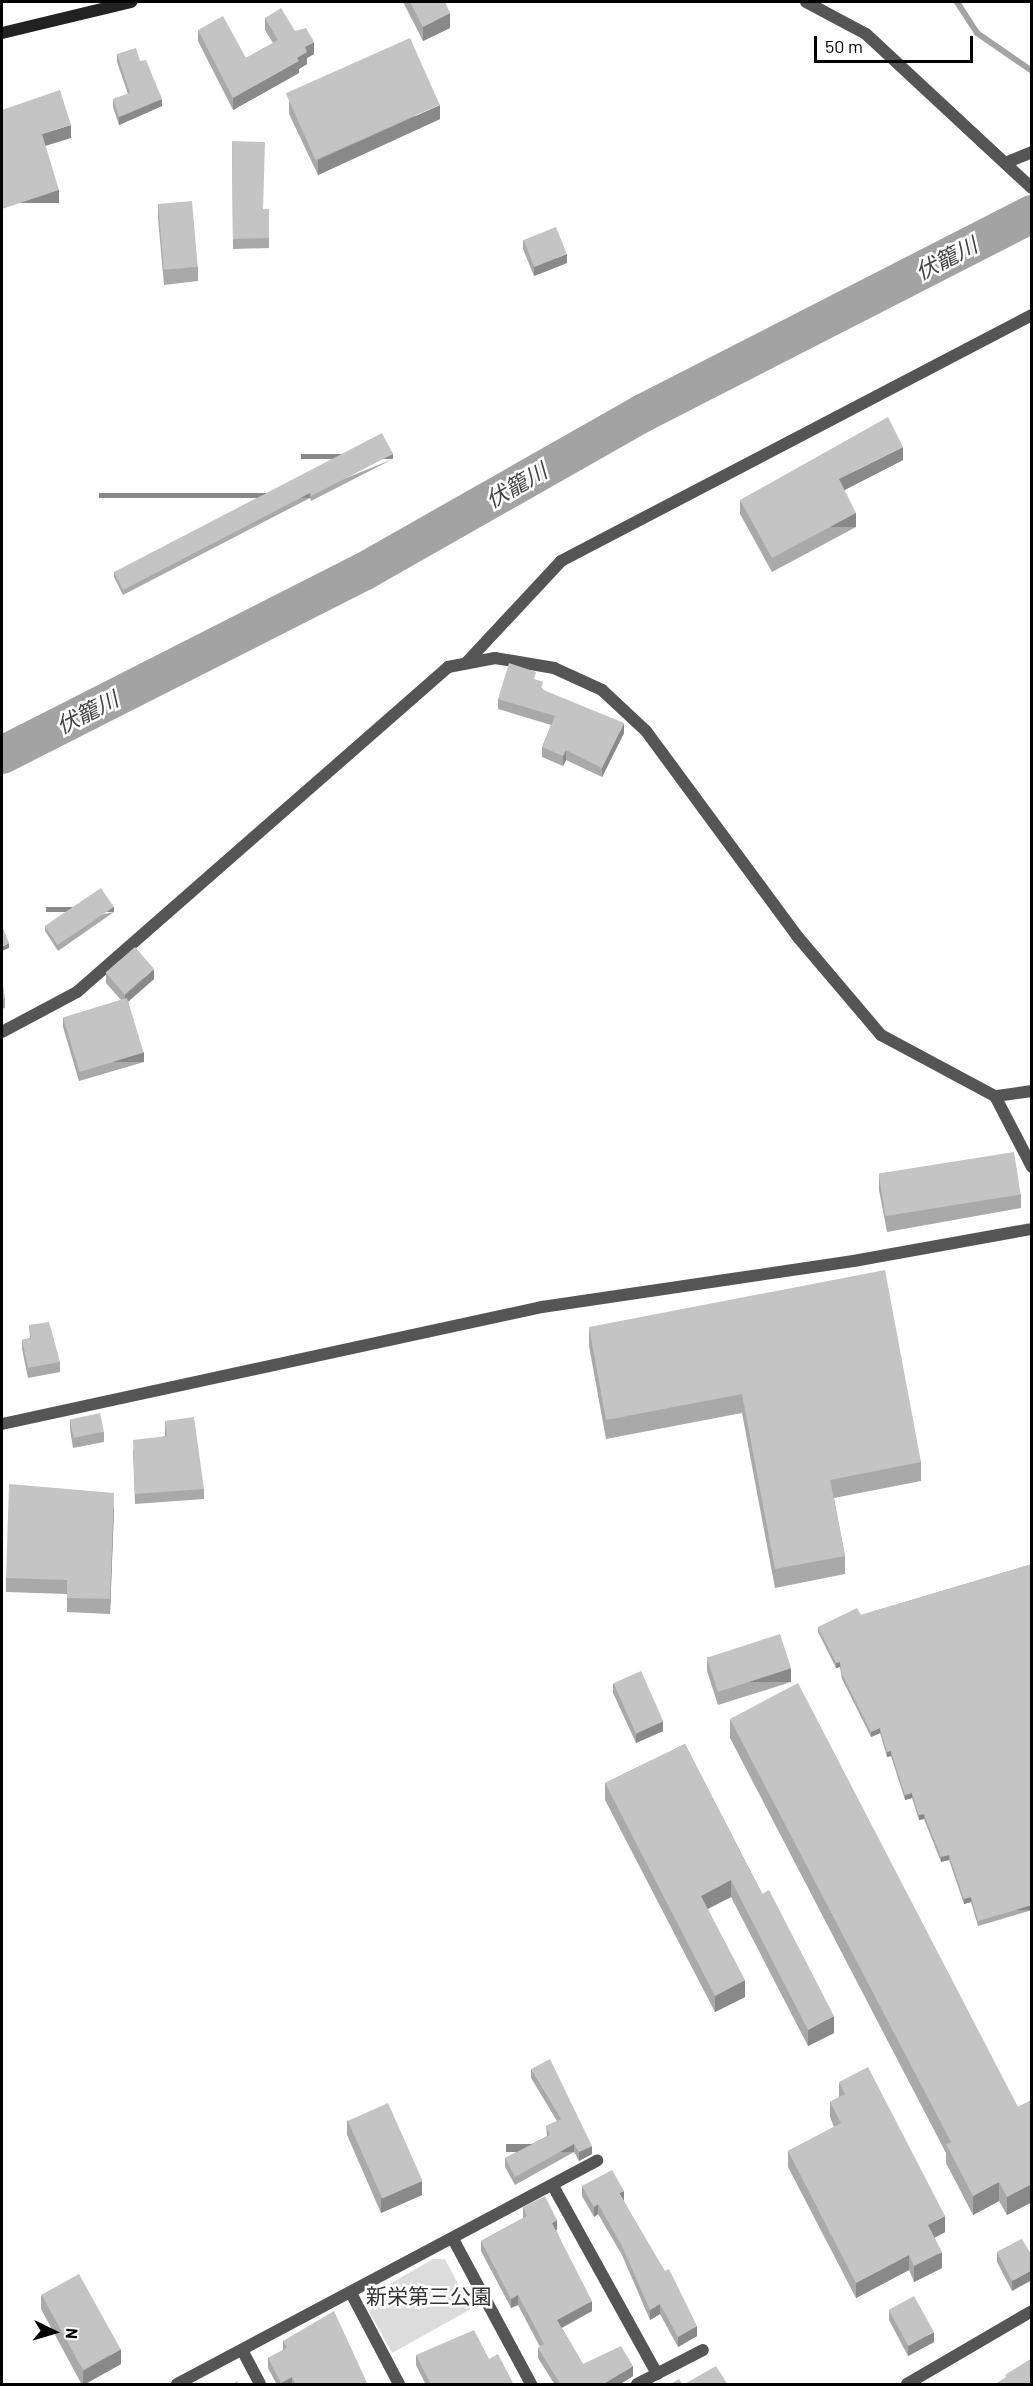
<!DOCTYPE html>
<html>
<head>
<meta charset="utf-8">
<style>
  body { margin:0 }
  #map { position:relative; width:1033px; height:2386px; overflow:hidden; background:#fff; font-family:Barlow,"Noto Sans JP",sans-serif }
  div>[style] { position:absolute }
  .green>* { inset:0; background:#dcdcdc }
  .stream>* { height:6px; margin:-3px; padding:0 3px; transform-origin:3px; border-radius:3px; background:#a3a3a3 }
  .river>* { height:38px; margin:-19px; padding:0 19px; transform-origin:19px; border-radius:19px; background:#a3a3a3 }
  .minor>* { height:12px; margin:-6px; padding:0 6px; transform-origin:6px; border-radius:6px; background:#555 }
  .tertiary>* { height:12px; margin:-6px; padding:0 6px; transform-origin:6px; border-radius:6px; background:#555 }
  .secondary>* { height:12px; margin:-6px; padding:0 6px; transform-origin:6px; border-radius:6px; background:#222 }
  .wall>* { inset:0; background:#a9a9a9 }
  .shaded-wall>* { inset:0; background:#898989; transform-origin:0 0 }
  .building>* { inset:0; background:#c4c4c4; transform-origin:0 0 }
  span { translate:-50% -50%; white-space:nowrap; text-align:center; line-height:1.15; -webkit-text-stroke:5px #fff; paint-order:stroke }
  .park-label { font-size:21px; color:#333 }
  .water-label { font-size:22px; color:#444; font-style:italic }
  .frame { position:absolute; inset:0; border:3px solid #000; pointer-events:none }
  .north { position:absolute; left:24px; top:2302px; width:60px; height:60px; -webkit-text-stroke:4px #fff; paint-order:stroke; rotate:95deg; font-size:16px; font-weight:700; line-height:24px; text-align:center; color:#000 }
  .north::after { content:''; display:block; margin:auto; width:21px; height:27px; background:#000; clip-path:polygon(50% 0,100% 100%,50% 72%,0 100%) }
  .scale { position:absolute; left:814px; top:36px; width:159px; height:27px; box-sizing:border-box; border:3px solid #000; border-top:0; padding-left:8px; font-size:18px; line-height:21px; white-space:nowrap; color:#000; -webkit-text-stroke:4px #fff; paint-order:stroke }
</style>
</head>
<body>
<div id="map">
  <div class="green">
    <i style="clip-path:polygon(433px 2259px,445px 2259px,471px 2309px,392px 2353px,369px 2311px,394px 2295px,388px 2285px)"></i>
  </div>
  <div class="stream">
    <i style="left:957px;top:2px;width:37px;rotate:57deg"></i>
    <i style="left:977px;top:33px;width:67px;rotate:34.6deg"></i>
  </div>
  <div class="river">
    <i style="left:2px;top:755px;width:405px;rotate:-26.9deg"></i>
    <i style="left:363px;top:572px;width:322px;rotate:-29.6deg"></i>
    <i style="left:643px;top:413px;width:437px;rotate:-27.1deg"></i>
  </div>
  <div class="minor">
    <i style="left:806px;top:2px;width:68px;rotate:28.1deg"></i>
    <i style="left:866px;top:34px;width:226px;rotate:42.9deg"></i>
    <i style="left:1005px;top:163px;width:29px;rotate:-22deg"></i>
    <i style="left:466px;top:663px;width:139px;rotate:-47deg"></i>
    <i style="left:561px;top:561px;width:531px;rotate:-27.58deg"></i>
    <i style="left:2px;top:1032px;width:85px;rotate:-28.1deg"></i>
    <i style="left:77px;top:992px;width:493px;rotate:-41.2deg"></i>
    <i style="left:448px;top:667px;width:48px;rotate:-10.8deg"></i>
    <i style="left:495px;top:658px;width:60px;rotate:9.6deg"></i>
    <i style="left:554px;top:668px;width:53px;rotate:24.6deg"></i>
    <i style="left:602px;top:690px;width:60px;rotate:43deg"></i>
    <i style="left:646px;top:731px;width:255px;rotate:53.6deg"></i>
    <i style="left:797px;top:936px;width:130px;rotate:49.7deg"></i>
    <i style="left:881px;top:1035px;width:129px;rotate:28.2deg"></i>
    <i style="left:1032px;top:1091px;width:37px;rotate:172deg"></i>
    <i style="left:995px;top:1096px;width:80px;rotate:62.5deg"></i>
    <i style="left:553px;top:2186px;width:215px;rotate:61deg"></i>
    <i style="left:453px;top:2239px;width:165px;rotate:61.7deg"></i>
    <i style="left:351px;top:2293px;width:103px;rotate:62.2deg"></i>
    <i style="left:242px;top:2350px;width:38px;rotate:62deg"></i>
    <i style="left:177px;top:2384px;width:476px;rotate:-28deg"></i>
    <i style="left:637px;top:2384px;width:74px;rotate:-27.3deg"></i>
  </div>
  <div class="tertiary">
    <i style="left:2px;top:1424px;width:553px;rotate:-12.23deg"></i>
    <i style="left:542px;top:1307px;width:320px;rotate:-8.4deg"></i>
    <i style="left:859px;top:1260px;width:176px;rotate:-10.2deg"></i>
    <i style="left:907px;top:2384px;width:145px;rotate:-30.3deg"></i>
  </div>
  <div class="secondary">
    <i style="left:2px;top:33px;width:133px;rotate:-13.5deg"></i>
  </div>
  <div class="wall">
    <i style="clip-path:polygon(403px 2px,445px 2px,450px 28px,423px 41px)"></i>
    <i style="clip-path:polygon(265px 18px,295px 31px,314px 54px,307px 58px,307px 64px,299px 69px,299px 73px,233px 110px,198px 41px,198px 30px,246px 58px,273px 43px,265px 30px)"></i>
    <i style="clip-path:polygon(117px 54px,140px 61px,162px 106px,119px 125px,113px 107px,113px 99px,128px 94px,117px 62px)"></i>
    <i style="clip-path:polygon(289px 99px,440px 119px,318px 175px,289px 114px)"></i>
    <i style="clip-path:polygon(232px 141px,263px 209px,269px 209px,269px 248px,233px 249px)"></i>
    <i style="clip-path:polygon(158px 204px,198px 267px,198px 281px,164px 285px,158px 218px)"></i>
    <i style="clip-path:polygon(523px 240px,567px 263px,534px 276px,523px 249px)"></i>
    <i style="clip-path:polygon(393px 459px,311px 501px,310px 498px,123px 595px,114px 577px,114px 572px)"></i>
    <i style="clip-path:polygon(903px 460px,844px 490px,856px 527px,772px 572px,740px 514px,740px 500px)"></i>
    <i style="clip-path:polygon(536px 680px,543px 690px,624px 733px,602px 777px,566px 760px,563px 766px,542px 757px,542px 747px,551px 725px,498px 709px,498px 699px)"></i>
    <i style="clip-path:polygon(114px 912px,58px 951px,45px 931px,45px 926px)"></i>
    <i style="clip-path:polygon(106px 973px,154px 979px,128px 1002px,144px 1062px,79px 1081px,63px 1027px,63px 1018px,121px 1000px,106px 983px)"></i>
    <i style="clip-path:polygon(2px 980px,5px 999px,5px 1008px,2px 1009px)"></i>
    <i style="clip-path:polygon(879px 1176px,1021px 1194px,1021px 1208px,887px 1232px,879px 1190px)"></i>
    <i style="clip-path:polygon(29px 1325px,60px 1362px,60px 1372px,28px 1378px,22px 1349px,22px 1340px,30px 1338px)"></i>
    <i style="clip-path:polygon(589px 1327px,921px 1462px,921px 1481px,834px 1498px,845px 1556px,845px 1574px,775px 1588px,742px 1413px,606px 1439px,589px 1346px)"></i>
    <i style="clip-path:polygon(70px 1419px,104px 1432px,104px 1442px,73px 1448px,70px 1429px)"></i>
    <i style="clip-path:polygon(165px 1421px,204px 1489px,204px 1499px,135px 1504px,133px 1450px,165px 1436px)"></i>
    <i style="clip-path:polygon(114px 1508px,110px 1614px,67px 1612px,67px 1594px,6px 1592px,6px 1578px)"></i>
    <i style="clip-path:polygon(1032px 1564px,1032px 1910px,978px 1926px,971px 1902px,964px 1904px,949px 1860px,941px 1862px,924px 1819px,919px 1820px,912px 1798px,905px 1800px,891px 1756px,887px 1757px,880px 1733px,871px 1737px,842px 1679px,840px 1667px,836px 1668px,818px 1632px,818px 1627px,861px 1615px)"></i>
    <i style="clip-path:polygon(707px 1657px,791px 1682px,718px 1705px,707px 1671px)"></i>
    <i style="clip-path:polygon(613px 1683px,663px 1731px,636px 1743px,613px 1693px)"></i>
    <i style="clip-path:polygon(730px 1719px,1018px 2107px,1032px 2100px,1032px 2202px,1007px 2215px,999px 2201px,973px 2215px,946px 2163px,946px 2153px,730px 1738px)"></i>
    <i style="clip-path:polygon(685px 1744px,834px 2033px,808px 2046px,731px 1897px,708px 1909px,745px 1997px,715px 2012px,605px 1800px,605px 1783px)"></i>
    <i style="clip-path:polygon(531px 2069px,592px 2154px,579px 2161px,574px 2152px,515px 2185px,505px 2167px,505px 2158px,547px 2136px,546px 2126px,557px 2121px,531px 2078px)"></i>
    <i style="clip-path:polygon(839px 2082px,945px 2232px,934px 2238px,942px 2268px,914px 2282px,909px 2270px,856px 2298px,788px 2167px,788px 2151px,834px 2127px,830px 2117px,830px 2102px,839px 2097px)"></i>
    <i style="clip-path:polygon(347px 2120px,422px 2195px,381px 2213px,347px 2135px)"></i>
    <i style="clip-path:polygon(582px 2186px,624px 2201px,697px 2336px,678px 2347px,660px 2314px,650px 2320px,622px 2255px,598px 2214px,594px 2217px,582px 2196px)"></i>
    <i style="clip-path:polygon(523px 2207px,557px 2230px,556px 2230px,592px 2311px,562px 2328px,583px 2364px,633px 2376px,619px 2385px,555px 2385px,538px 2358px,538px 2348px,540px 2347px,518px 2305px,511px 2308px,481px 2251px,481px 2241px,523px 2218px)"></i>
    <i style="clip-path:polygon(1022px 2239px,1012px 2291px,997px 2262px,997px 2252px)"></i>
    <i style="clip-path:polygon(41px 2295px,121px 2364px,84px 2385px,82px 2385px,41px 2309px)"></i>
    <i style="clip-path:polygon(889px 2310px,934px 2342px,908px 2356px,889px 2320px)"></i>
    <i style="clip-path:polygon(283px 2341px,368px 2385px,277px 2385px,268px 2368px,268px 2358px,283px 2350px)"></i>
    <i style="clip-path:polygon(416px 2355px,489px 2359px,514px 2385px,426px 2385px,416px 2365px)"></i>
  </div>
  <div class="shaded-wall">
    <i style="clip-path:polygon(450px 13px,450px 28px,423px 41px,423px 27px)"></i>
    <i style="clip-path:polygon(314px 42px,314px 54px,307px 58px,307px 64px,299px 69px,299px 73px,233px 110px,233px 98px,297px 58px,305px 47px)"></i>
    <i style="clip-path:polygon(162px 99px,162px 106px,119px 125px,119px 117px)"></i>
    <i style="clip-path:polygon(440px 105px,440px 119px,318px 175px,318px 160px)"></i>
    <i style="clip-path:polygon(71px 125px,71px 138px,42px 147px,42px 134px)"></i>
    <i style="left:59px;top:190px;width:13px;height:60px;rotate:90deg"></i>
    <i style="clip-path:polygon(567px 254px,567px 263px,534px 276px,534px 267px)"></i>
    <i style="clip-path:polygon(903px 447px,903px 460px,839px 493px,839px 479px)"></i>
    <i style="left:393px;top:454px;width:5px;height:92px;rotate:90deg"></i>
    <i style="left:310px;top:493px;width:5px;height:211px;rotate:90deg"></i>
    <i style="left:856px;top:513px;width:14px;height:95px;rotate:90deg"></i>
    <i style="clip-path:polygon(624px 723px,624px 733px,602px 777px,602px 768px)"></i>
    <i style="clip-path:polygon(566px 750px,566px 760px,563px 766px,563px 756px)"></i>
    <i style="left:114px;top:907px;width:5px;height:68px;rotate:90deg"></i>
    <i style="clip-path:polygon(9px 943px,9px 948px,2px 951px,2px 947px)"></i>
    <i style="clip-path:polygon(154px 969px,154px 979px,125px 1004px,125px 995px)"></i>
    <i style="left:144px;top:1052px;width:10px;height:68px;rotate:90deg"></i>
    <i style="clip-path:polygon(114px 1493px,114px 1508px,110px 1614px,110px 1599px)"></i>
    <i style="clip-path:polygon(840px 1662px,840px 1667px,836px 1668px,836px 1663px)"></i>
    <i style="left:791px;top:1668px;width:14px;height:77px;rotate:90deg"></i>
    <i style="clip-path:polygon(663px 1721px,663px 1731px,636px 1743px,636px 1734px)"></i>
    <i style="clip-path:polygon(880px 1728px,880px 1733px,871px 1737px,871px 1732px)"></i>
    <i style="clip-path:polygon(891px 1751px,891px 1756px,887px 1757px,887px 1752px)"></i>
    <i style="clip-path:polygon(912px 1793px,912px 1798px,905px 1800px,905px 1795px)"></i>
    <i style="clip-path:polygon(924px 1814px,924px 1819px,919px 1820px,919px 1815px)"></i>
    <i style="clip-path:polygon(949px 1855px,949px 1860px,941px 1862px,941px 1857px)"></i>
    <i style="clip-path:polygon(731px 1880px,731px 1897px,701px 1912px,701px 1896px)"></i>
    <i style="clip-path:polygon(971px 1897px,971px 1902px,964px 1904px,964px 1899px)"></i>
    <i style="left:1032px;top:1905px;width:5px;height:56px;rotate:90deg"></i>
    <i style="clip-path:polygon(745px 1980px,745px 1997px,715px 2012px,715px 1996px)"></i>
    <i style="clip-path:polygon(834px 2016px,834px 2033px,808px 2046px,808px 2030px)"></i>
    <i style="left:574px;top:2144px;width:8px;height:68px;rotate:90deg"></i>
    <i style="clip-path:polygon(592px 2146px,592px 2154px,579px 2161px,579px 2152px)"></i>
    <i style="clip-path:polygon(422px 2181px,422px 2195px,381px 2213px,381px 2198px)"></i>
    <i style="clip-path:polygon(999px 2182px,999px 2201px,973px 2215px,973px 2196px)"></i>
    <i style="clip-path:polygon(1032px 2184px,1032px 2202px,1007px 2215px,1007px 2197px)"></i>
    <i style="clip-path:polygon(624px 2191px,624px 2201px,619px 2193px)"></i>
    <i style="clip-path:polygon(598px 2204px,598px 2214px,594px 2217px,594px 2207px)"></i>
    <i style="clip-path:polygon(945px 2216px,945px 2232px,928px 2241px,928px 2225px)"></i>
    <i style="clip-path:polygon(557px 2220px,557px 2230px,552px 2232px,552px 2223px)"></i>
    <i style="clip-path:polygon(942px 2252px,942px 2268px,914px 2282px,914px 2266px)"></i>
    <i style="clip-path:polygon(909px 2255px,909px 2270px,856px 2298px,856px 2283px)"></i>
    <i style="clip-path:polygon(1032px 2270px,1032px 2280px,1012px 2291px,1012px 2281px)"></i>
    <i style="clip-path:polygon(518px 2295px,518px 2305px,511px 2308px,511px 2299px)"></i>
    <i style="clip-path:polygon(592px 2301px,592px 2311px,557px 2330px,557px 2320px)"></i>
    <i style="clip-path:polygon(660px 2304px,660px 2314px,650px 2320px,650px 2310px)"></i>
    <i style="clip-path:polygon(697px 2326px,697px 2336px,678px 2347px,678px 2337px)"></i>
    <i style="clip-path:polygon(934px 2332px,934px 2342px,908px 2356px,908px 2346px)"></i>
    <i style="clip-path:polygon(121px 2349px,121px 2364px,83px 2385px,83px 2371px)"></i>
    <i style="clip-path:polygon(633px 2366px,633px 2376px,619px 2385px,602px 2385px)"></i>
    <i style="clip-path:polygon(292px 2377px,292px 2385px,281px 2385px,281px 2383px)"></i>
  </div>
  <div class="building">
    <i style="clip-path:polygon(410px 2px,445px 2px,450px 13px,423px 27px)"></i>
    <i style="clip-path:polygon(281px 8px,295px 31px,306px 28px,314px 42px,305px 47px,307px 52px,297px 58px,299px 61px,233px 98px,198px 30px,223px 16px,246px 58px,278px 40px,265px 18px)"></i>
    <i style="left:410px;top:38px;width:73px;height:136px;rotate:66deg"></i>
    <i style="clip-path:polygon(136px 48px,140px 61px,146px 60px,162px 99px,119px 117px,113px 99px,130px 93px,117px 54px)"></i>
    <i style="clip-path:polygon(60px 90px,71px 125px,42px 134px,59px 190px,2px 209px,2px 110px)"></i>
    <i style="clip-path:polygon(232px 141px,265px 142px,263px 209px,269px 209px,269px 238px,233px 239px)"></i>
    <i style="left:192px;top:201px;width:66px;height:34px;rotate:85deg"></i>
    <i style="left:556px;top:227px;width:29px;height:35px;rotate:68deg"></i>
    <i style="clip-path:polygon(888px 417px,903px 447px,839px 479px,856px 513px,772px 558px,740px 500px)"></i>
    <i style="clip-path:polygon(382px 433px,393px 454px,311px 496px,310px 493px,123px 590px,114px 572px)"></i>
    <i style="clip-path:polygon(509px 663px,536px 672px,534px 679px,543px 682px,541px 689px,624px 723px,602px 768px,566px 750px,563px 756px,542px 747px,555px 716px,498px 699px)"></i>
    <i style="left:101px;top:888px;width:23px;height:68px;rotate:56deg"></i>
    <i style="clip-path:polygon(2px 926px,9px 943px,2px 947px)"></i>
    <i style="left:135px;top:947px;width:29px;height:39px;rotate:49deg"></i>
    <i style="clip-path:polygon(2px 980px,5px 999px,2px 999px)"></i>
    <i style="left:127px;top:998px;width:57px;height:67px;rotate:73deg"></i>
    <i style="left:1014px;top:1152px;width:43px;height:137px;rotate:81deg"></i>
    <i style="clip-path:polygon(885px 1270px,921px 1462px,830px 1480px,845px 1556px,775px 1569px,742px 1394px,606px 1420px,589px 1327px)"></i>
    <i style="clip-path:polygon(49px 1322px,60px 1362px,28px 1368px,22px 1340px,31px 1338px,29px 1325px)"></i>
    <i style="left:100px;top:1413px;width:19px;height:31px;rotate:78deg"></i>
    <i style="clip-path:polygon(194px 1417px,204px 1489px,135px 1494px,133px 1440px,167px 1436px,165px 1421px)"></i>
    <i style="clip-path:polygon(9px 1484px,114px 1493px,110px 1599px,67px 1598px,67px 1580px,6px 1578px)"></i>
    <i style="clip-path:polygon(1032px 1564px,1032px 1905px,978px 1921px,971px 1897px,964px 1899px,949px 1855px,941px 1857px,924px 1814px,919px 1815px,912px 1793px,905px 1795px,891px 1751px,887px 1752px,880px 1728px,871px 1732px,842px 1674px,840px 1662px,836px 1663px,818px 1627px,857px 1608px,861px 1615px)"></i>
    <i style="left:780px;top:1634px;width:36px;height:77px;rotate:72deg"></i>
    <i style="left:641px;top:1671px;width:55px;height:30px;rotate:66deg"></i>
    <i style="clip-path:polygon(798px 1683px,1018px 2107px,1032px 2100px,1032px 2184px,1007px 2197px,999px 2182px,973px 2196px,946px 2144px,951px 2142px,730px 1719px)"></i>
    <i style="clip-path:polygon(685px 1744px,762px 1894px,769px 1890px,834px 2016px,808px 2030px,731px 1880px,701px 1896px,745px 1980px,715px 1996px,605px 1783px)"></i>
    <i style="clip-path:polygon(550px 2059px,592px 2146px,579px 2152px,574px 2144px,515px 2177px,505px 2158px,550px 2135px,546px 2126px,561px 2119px,531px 2069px)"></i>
    <i style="clip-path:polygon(868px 2067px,945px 2216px,928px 2225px,942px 2252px,914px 2266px,909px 2255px,856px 2283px,788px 2151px,841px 2123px,830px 2102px,845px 2094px,839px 2082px)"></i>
    <i style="left:388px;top:2103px;width:85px;height:44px;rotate:66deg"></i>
    <i style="clip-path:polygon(612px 2170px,624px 2191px,619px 2193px,665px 2271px,669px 2269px,697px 2326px,678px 2337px,660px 2304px,650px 2310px,622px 2246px,598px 2204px,594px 2207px,582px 2186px)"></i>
    <i style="clip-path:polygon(545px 2196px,557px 2220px,552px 2223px,592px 2301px,557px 2320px,583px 2364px,621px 2346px,633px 2366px,602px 2385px,561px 2385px,538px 2348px,544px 2344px,518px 2295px,511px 2299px,481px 2241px,527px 2216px,523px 2207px)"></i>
    <i style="clip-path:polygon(1022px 2239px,1032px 2256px,1032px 2270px,1012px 2281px,997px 2252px)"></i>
    <i style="left:79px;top:2274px;width:86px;height:43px;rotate:61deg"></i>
    <i style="left:914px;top:2296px;width:41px;height:29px;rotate:61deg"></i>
    <i style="clip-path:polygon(334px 2311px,368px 2385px,296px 2385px,292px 2377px,281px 2383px,268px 2358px,287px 2348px,283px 2341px)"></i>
    <i style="clip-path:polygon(474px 2330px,489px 2359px,498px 2354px,514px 2385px,431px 2385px,416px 2355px)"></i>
    <i style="clip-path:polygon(1032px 2358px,1032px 2385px,994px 2385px,1006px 2377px,1005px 2375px)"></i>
    <i style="clip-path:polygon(716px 2366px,728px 2385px,683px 2385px)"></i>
    <i style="clip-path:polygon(679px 2379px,683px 2385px,669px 2385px)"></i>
    <i style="clip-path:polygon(237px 2381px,239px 2385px,232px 2385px)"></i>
  </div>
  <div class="park-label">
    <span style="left:429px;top:2296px">新栄第三公園</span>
  </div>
  <div class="water-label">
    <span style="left:946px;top:258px;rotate:-27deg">伏籠川</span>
    <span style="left:516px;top:485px;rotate:-30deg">伏籠川</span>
    <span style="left:87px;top:712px;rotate:-27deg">伏籠川</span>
  </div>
  <div class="frame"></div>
  <div class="north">N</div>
  <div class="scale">50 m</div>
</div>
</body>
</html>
